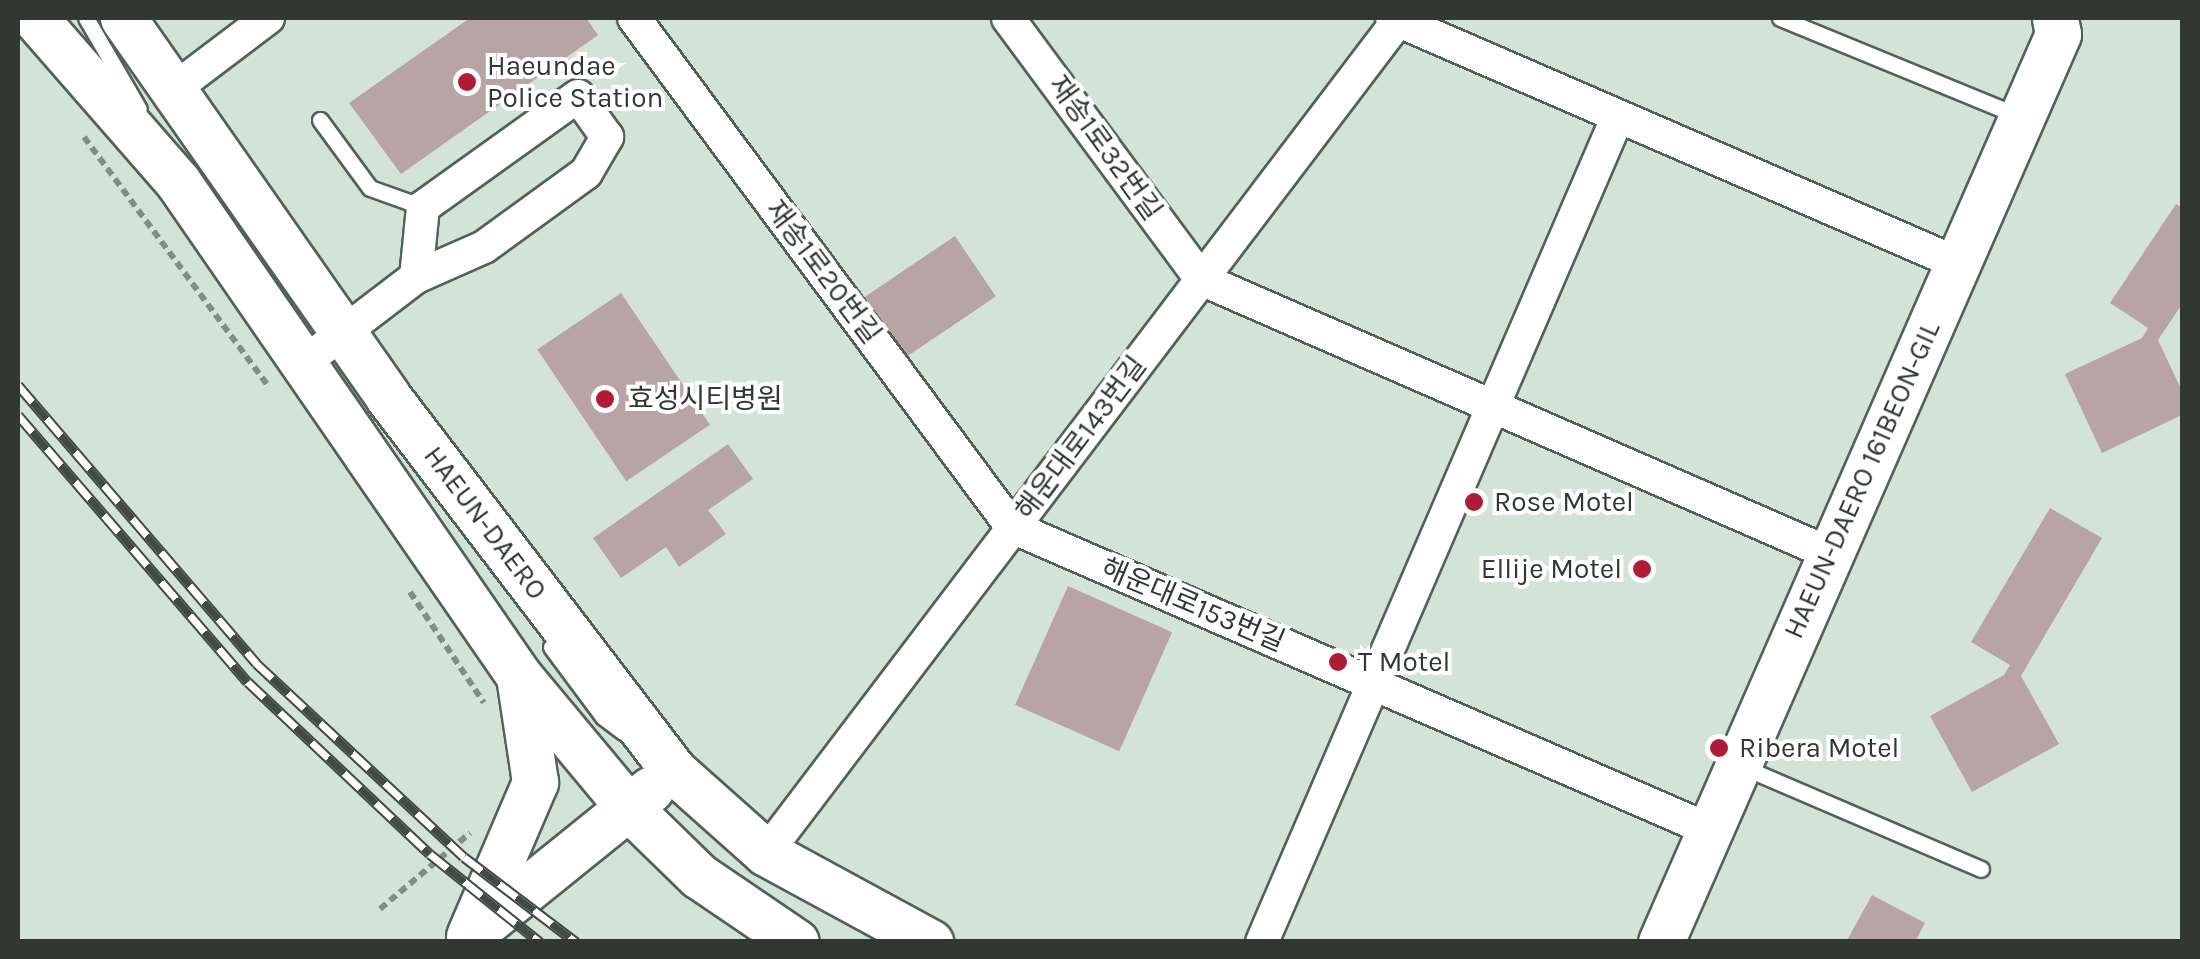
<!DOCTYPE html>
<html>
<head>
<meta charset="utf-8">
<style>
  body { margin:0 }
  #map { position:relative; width:2200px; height:959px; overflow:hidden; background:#d3e3d8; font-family:Karla,"Noto Sans KR",sans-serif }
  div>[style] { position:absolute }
  .building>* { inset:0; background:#b8a4a4; transform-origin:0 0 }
  .path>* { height:6px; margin-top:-3px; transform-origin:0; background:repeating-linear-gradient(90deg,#818d85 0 8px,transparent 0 13px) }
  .roads { filter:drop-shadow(2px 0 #536158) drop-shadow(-2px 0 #536158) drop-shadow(0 2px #536158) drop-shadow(0 -2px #536158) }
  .lane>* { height:15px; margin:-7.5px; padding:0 7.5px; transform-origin:7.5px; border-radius:7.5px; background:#fff }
  .street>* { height:32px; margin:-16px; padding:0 16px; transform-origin:16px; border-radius:16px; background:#fff }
  .secondary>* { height:45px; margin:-22.5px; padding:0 22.5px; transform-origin:22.5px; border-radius:22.5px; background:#fff }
  .rail>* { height:11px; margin-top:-5.5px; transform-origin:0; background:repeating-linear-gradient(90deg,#fff 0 22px,#424a45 0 44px); box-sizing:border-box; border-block:2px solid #424a45 }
  .dots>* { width:28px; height:28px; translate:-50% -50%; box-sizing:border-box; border:5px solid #fff; border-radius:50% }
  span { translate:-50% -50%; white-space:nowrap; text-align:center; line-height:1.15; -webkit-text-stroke:8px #fff; paint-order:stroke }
  .poi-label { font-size:28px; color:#313834 }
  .left { translate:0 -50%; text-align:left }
  .right { translate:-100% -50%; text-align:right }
  .street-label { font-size:28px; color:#313834 }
  .frame { position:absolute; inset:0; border:20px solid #313834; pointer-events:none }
</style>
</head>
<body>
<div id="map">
  <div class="building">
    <i style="clip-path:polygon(470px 18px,586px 18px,598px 35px,401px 174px,349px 103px)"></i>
    <i style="clip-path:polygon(2176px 204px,2182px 208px,2182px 304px,2158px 340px,2182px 391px,2182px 415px,2102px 453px,2065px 374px,2142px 338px,2148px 328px,2110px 303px)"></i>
    <i style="left:955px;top:236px;width:73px;height:114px;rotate:56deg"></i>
    <i style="left:621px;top:293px;width:159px;height:101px;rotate:56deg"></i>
    <i style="clip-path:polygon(728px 444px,753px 479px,708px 510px,726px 534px,679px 567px,666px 547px,621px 578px,593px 538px)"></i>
    <i style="clip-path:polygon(2050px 508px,2102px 538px,2021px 676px,2059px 744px,1972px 792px,1930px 716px,2004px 675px,2010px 665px,1971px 642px)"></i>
    <i style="left:1068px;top:586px;width:114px;height:130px;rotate:24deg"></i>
    <i style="clip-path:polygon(1872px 895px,1925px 923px,1915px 942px,1846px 942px)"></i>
  </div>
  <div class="path">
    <i style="left:84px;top:137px;width:307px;rotate:53.5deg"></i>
    <i style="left:410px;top:592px;width:133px;rotate:56.3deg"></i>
    <i style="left:380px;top:909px;width:118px;rotate:-40.2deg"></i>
  </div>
  <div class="roads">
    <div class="lane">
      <i style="left:86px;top:18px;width:105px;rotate:59.8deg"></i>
      <i style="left:1780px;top:18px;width:256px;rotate:22.3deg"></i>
      <i style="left:320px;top:120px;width:84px;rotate:53.7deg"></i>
      <i style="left:370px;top:188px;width:56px;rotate:19.7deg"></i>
      <i style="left:551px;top:647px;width:87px;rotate:53.4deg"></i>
      <i style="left:603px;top:717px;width:25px;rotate:37deg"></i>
      <i style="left:1741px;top:766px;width:261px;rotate:23.2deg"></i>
    </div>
    <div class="street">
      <i style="left:634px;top:18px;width:634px;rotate:53.4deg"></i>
      <i style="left:1012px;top:527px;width:761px;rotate:23.47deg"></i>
      <i style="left:1008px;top:18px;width:325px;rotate:53.5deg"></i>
      <i style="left:1201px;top:279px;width:687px;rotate:23.58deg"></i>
      <i style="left:1392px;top:18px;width:616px;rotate:23.44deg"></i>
      <i style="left:174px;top:89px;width:118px;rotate:-37.1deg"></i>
      <i style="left:306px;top:361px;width:138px;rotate:-37.4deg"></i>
      <i style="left:416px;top:277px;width:74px;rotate:-23.8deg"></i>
      <i style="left:484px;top:247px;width:126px;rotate:-36deg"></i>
      <i style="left:586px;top:173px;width:42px;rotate:-59.7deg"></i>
      <i style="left:607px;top:137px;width:50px;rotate:-125.3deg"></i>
      <i style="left:578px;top:96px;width:191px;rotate:144.4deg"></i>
      <i style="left:423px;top:207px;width:70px;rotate:95.7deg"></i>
      <i style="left:766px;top:853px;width:1048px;rotate:-52.79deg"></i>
      <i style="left:1262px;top:942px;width:899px;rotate:-66.68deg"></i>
    </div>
    <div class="secondary">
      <i style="left:35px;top:18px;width:218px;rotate:48.9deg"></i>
      <i style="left:178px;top:182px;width:600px;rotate:55.38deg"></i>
      <i style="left:519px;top:676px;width:170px;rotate:50.2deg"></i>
      <i style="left:628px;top:807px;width:99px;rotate:44.2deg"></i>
      <i style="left:699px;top:876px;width:117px;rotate:34.2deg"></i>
      <i style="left:123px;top:18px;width:462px;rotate:55deg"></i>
      <i style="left:388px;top:397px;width:471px;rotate:52.6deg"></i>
      <i style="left:674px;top:771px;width:123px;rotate:41.7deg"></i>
      <i style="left:766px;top:853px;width:187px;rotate:28.5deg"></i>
      <i style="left:475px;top:931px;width:226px;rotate:-38.9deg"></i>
      <i style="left:469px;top:936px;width:168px;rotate:-66.8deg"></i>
      <i style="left:535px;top:782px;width:100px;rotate:-98.6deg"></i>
      <i style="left:1661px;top:942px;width:991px;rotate:-66.38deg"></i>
      <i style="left:2058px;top:34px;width:16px;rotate:-101deg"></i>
    </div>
  </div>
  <div class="rail">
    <i style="left:18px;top:385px;width:366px;rotate:49.4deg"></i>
    <i style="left:256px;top:663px;width:284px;rotate:43deg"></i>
    <i style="left:464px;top:857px;width:141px;rotate:37.2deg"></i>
    <i style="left:18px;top:415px;width:352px;rotate:49.3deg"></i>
    <i style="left:248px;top:682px;width:250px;rotate:43.4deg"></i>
    <i style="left:430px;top:854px;width:141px;rotate:38.7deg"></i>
  </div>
  <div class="dots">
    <i style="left:467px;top:82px;background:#b01c38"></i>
    <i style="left:605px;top:399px;background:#b01c38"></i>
    <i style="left:1474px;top:502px;background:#b01c38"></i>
    <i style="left:1642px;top:569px;background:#b01c38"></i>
    <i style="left:1338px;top:662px;background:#b01c38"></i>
    <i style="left:1719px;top:748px;background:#b01c38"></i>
  </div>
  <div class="poi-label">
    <span class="left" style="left:487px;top:82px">Haeundae<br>Police Station</span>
    <span class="left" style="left:628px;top:399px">효성시티병원</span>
    <span class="left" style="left:1494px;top:502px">Rose Motel</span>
    <span class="right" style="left:1622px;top:569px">Ellije Motel</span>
    <span class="left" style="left:1358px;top:662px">T Motel</span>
    <span class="left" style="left:1739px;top:748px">Ribera Motel</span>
  </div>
  <div class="street-label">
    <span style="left:1105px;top:148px;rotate:54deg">재송1로32번길</span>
    <span style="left:823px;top:272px;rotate:53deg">재송1로20번길</span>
    <span style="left:1081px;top:438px;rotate:-53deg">해운대로143번길</span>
    <span style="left:1862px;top:480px;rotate:-66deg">HAEUN-DAERO 161BEON-GIL</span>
    <span style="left:485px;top:523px;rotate:53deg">HAEUN-DAERO</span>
    <span style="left:1193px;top:605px;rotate:23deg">해운대로153번길</span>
  </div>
  <div class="frame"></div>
</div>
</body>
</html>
